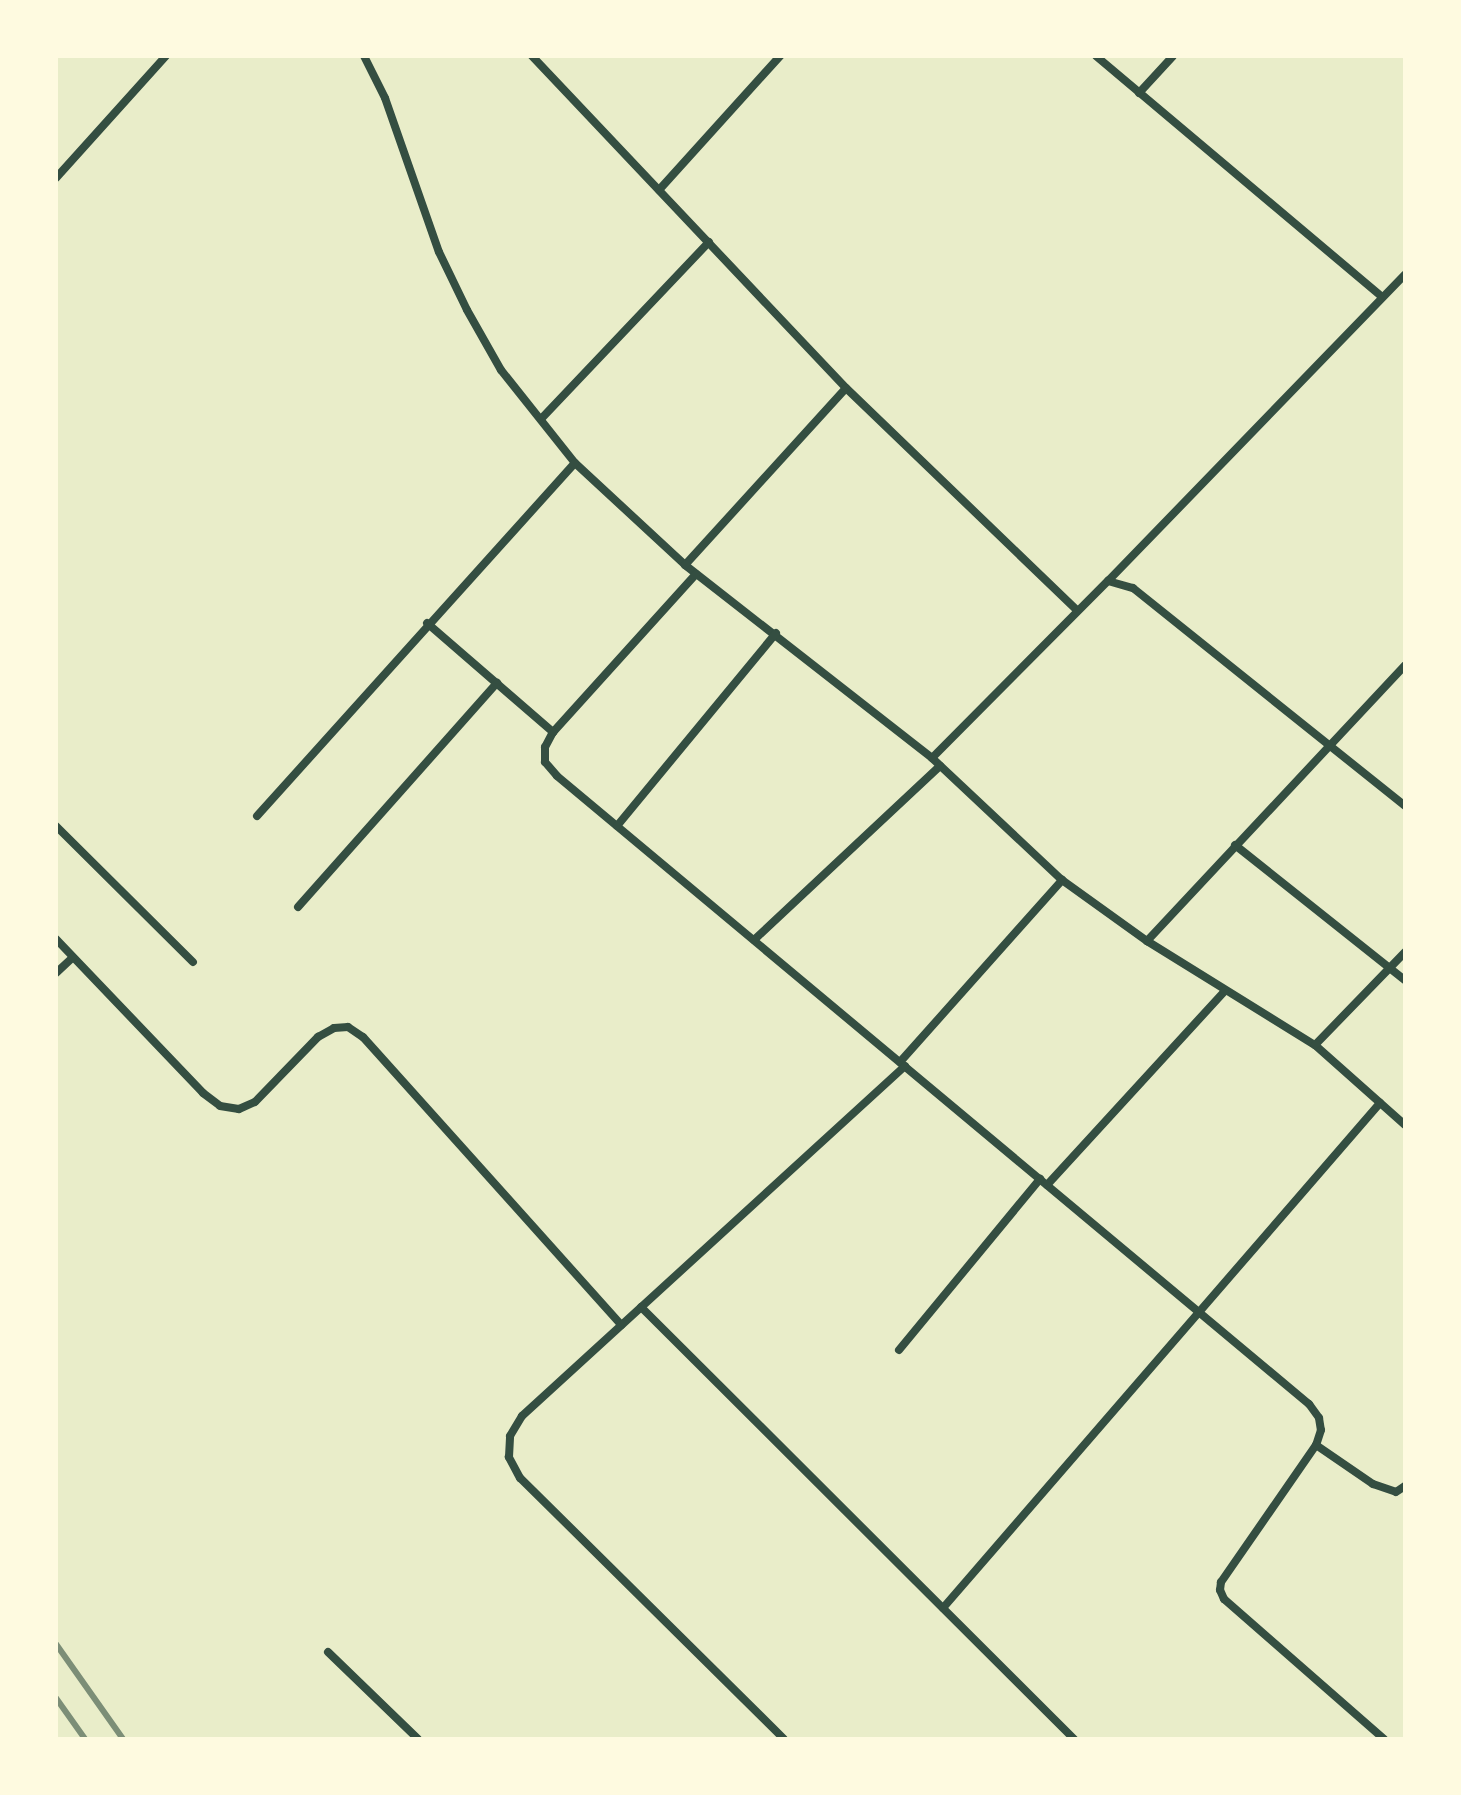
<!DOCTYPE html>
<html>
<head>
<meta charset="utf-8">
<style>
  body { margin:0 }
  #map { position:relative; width:1461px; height:1795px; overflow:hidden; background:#e9edc9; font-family:"Exo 2",sans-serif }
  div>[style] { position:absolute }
  .minor>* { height:8px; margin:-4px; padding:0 4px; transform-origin:4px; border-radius:4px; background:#344e41 }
  .rail>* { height:6px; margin:-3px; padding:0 3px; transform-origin:3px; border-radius:3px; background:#7c8e77 }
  span { translate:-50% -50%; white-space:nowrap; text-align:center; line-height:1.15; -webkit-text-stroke:7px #fefae0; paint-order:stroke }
  .frame { position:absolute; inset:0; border:58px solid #fefae0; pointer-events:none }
</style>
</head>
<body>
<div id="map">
  <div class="minor">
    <i style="left:364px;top:56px;width:47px;rotate:63.4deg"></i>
    <i style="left:385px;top:98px;width:163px;rotate:70.7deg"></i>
    <i style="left:439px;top:252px;width:64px;rotate:64.2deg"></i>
    <i style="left:467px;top:310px;width:69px;rotate:60.5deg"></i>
    <i style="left:501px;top:370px;width:119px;rotate:51.5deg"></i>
    <i style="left:575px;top:463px;width:150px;rotate:42.8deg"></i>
    <i style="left:685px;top:565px;width:313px;rotate:38deg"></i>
    <i style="left:932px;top:758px;width:178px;rotate:43.2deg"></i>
    <i style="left:1062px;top:880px;width:105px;rotate:35.7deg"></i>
    <i style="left:1147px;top:941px;width:198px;rotate:31.8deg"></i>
    <i style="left:1315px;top:1045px;width:120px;rotate:41.6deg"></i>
    <i style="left:532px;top:56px;width:457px;rotate:46.6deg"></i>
    <i style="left:846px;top:388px;width:320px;rotate:43.9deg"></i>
    <i style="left:1096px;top:56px;width:373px;rotate:40.1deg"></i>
    <i style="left:1139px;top:93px;width:50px;rotate:-47.4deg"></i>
    <i style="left:56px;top:178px;width:164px;rotate:-48deg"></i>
    <i style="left:659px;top:190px;width:181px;rotate:-47.9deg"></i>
    <i style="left:541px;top:419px;width:244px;rotate:-46.5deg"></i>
    <i style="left:685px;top:565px;width:239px;rotate:-47.7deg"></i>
    <i style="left:696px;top:574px;width:213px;rotate:132.1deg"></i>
    <i style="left:553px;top:732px;width:17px;rotate:118deg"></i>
    <i style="left:545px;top:747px;width:15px;rotate:90deg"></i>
    <i style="left:545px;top:762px;width:18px;rotate:49deg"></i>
    <i style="left:557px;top:776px;width:980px;rotate:39.87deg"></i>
    <i style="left:1309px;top:1404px;width:17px;rotate:54deg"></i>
    <i style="left:1319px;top:1418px;width:12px;rotate:81deg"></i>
    <i style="left:1321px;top:1430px;width:16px;rotate:108deg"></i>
    <i style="left:1316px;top:1445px;width:167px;rotate:124.7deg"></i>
    <i style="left:1221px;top:1582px;width:8px;rotate:97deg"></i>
    <i style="left:1220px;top:1590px;width:10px;rotate:66deg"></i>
    <i style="left:1224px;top:1599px;width:213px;rotate:41.2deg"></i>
    <i style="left:1108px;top:581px;width:426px;rotate:-45.9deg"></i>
    <i style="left:427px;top:623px;width:167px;rotate:40.9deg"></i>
    <i style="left:932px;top:758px;width:250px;rotate:-45.2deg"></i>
    <i style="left:1108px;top:581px;width:26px;rotate:16deg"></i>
    <i style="left:1133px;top:588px;width:349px;rotate:38.7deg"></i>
    <i style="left:257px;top:816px;width:475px;rotate:-48deg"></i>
    <i style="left:56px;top:826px;width:193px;rotate:44.8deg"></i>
    <i style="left:617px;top:826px;width:250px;rotate:-50.5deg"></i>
    <i style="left:1235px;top:845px;width:217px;rotate:38.5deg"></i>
    <i style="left:298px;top:907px;width:300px;rotate:-48.4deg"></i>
    <i style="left:56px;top:939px;width:213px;rotate:46.3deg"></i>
    <i style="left:203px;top:1093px;width:21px;rotate:37deg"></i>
    <i style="left:220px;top:1106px;width:19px;rotate:9deg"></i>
    <i style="left:239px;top:1109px;width:17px;rotate:-24deg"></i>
    <i style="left:255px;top:1102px;width:91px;rotate:-45.9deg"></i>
    <i style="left:318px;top:1037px;width:18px;rotate:-29deg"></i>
    <i style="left:334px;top:1028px;width:14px;rotate:-4deg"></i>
    <i style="left:348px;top:1027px;width:18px;rotate:34deg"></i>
    <i style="left:363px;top:1037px;width:387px;rotate:48.1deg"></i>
    <i style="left:754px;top:940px;width:255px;rotate:-43.1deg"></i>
    <i style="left:1147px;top:941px;width:378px;rotate:-46.9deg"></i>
    <i style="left:56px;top:973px;width:23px;rotate:-43deg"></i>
    <i style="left:1315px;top:1045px;width:129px;rotate:-45.9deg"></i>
    <i style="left:900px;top:1062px;width:244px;rotate:-48.3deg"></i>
    <i style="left:1047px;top:1185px;width:263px;rotate:-47.5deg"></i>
    <i style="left:641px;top:1307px;width:612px;rotate:44.93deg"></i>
    <i style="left:899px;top:1350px;width:222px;rotate:-50.5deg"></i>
    <i style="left:1316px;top:1445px;width:69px;rotate:34.4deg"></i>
    <i style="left:1373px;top:1484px;width:24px;rotate:19deg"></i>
    <i style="left:1396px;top:1492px;width:11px;rotate:-34deg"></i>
    <i style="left:943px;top:1608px;width:668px;rotate:-49.13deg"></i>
    <i style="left:328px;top:1652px;width:125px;rotate:44deg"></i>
    <i style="left:784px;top:1739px;width:371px;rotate:-135.3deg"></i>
    <i style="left:520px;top:1478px;width:24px;rotate:-118deg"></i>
    <i style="left:509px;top:1457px;width:21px;rotate:-87deg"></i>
    <i style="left:510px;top:1436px;width:23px;rotate:-59deg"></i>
    <i style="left:522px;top:1416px;width:519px;rotate:-42.42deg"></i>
  </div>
  <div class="rail">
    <i style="left:56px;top:1644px;width:116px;rotate:54.8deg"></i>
    <i style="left:56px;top:1698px;width:50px;rotate:54.7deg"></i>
  </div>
  <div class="frame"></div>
</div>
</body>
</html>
